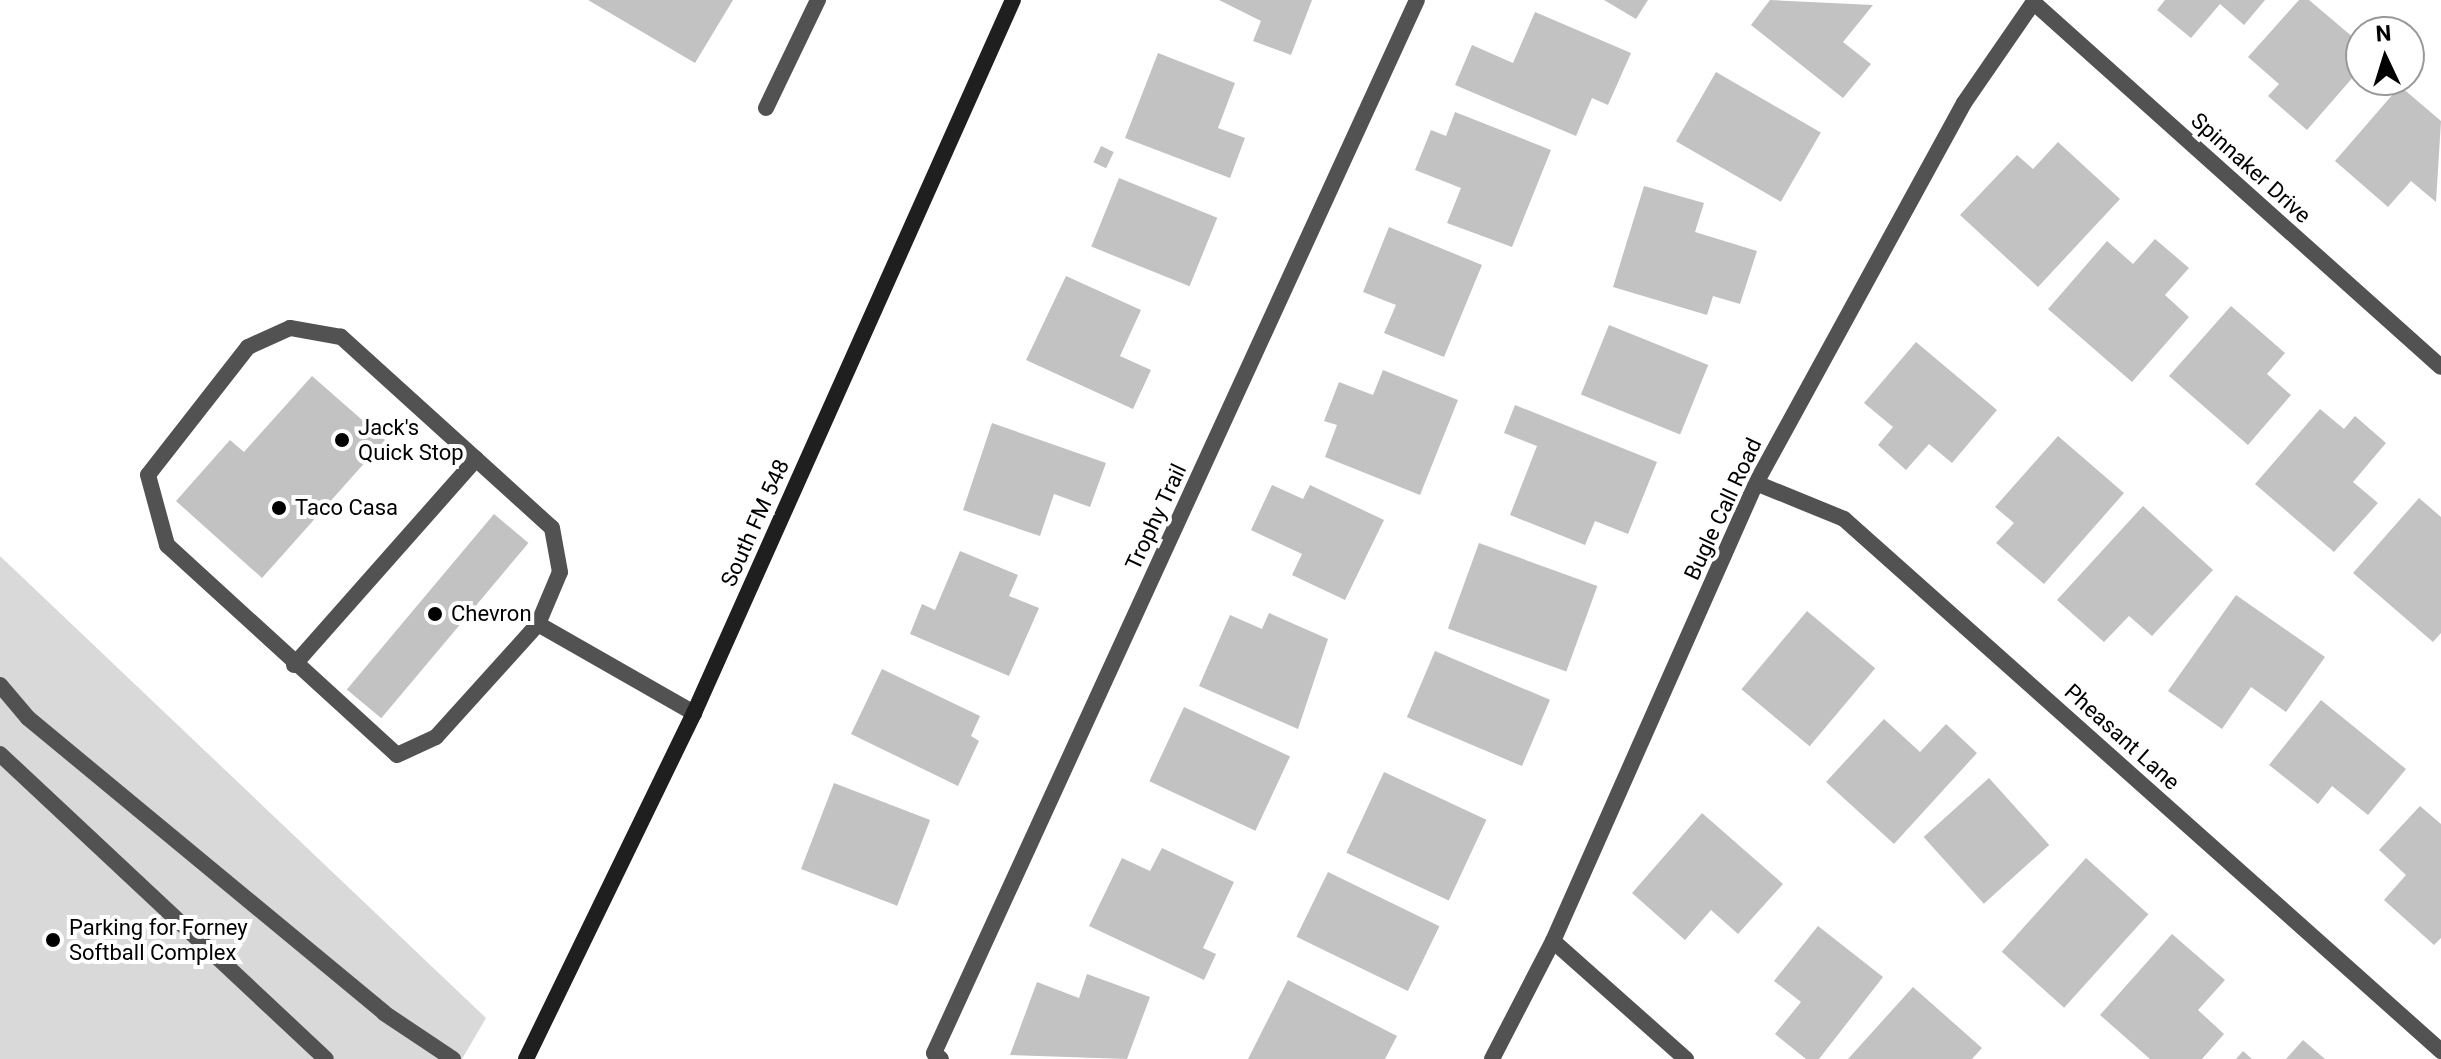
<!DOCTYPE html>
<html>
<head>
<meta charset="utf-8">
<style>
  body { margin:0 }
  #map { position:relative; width:2441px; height:1059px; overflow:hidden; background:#fff; font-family:Roboto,sans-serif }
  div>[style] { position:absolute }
  .green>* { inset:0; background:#d9d9d9 }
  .building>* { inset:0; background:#c2c2c2; transform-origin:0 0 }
  .lane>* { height:16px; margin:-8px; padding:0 8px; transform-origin:8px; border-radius:8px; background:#525252 }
  .street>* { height:16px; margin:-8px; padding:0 8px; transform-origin:8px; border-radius:8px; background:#525252 }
  .secondary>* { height:16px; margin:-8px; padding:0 8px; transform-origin:8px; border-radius:8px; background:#1f1f1f }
  .dots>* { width:22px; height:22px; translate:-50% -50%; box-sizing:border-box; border:4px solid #fff; border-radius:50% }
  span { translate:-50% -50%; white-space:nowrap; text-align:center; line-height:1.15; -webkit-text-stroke:8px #fff; paint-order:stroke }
  .street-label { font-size:22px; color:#000 }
  .poi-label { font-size:22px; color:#000 }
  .left { translate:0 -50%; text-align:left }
  .north { position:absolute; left:2345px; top:16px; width:80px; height:80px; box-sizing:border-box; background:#fff; border:2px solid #999; border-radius:50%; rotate:356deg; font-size:22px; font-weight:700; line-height:32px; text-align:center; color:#000 }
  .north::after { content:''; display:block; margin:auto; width:28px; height:36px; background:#000; clip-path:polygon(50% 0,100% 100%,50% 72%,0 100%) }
</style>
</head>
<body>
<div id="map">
  <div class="green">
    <i style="clip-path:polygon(0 556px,486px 1018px,462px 1059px,0 1059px)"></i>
  </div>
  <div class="building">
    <i style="clip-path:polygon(588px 0,733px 0,695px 63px)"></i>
    <i style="clip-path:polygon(1219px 0,1312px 0,1291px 55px,1253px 41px,1261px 21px)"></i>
    <i style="clip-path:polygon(1604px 0,1648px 0,1636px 19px)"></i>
    <i style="clip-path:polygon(1770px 0,1873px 5px,1843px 42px,1871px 64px,1843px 98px,1751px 25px)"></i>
    <i style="clip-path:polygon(2165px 0,2265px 0,2244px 25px,2220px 4px,2191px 38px,2157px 10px)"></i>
    <i style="clip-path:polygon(2299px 0,2309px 0,2361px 44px,2361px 68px,2307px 130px,2268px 96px,2279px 84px,2248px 57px)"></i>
    <i style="clip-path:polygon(1535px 12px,1631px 53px,1608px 105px,1592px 98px,1576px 136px,1455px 85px,1472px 45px,1513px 63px)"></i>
    <i style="clip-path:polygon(1158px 53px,1235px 83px,1218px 128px,1245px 138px,1230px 178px,1125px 138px)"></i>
    <i style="left:1716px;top:72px;width:121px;height:80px;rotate:30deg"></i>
    <i style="clip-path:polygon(2400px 86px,2441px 121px,2436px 202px,2411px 181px,2388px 207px,2335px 161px)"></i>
    <i style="clip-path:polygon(1455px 112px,1551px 150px,1512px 247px,1447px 223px,1461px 188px,1415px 170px,1431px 130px,1446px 136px)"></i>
    <i style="clip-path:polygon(2058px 142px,2120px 199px,2038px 287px,1960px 215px,2017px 155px,2033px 169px)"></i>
    <i style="left:1101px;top:146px;width:14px;height:18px;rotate:25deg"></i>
    <i style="left:1119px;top:178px;width:106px;height:74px;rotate:22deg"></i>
    <i style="clip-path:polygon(1644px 186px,1704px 203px,1695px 232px,1757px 251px,1740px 304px,1713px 296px,1707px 315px,1613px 287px)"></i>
    <i style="clip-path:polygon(1389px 227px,1482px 265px,1444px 357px,1384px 333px,1396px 305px,1363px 292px)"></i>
    <i style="clip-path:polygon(2155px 239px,2189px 268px,2165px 295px,2189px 317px,2132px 382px,2048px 309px,2107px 241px,2133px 264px)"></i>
    <i style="clip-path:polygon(1066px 276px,1141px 310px,1120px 356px,1151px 370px,1133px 409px,1026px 360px)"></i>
    <i style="clip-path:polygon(2231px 306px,2285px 353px,2267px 374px,2291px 395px,2248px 445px,2169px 376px)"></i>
    <i style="left:1609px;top:325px;width:107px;height:75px;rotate:22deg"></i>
    <i style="clip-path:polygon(1916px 342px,1997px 410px,1952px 463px,1929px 444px,1906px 470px,1878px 445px,1893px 427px,1864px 403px)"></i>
    <i style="clip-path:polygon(1383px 370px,1458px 400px,1420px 495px,1325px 457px,1337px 425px,1324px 421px,1339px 382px,1373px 395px)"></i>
    <i style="clip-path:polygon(312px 376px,385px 440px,262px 578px,176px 501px,230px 440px,244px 452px)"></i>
    <i style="clip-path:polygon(1515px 405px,1657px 462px,1628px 534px,1595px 521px,1585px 545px,1510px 515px,1537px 446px,1504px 433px)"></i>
    <i style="clip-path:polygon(2320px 409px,2344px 429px,2355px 416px,2386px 443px,2353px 482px,2378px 503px,2334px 552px,2255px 484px)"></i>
    <i style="clip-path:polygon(992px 423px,1106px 463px,1090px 507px,1054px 494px,1040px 536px,963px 510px)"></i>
    <i style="clip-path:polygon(2058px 436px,2124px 493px,2044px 584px,1996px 543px,2014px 523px,1995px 507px)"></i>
    <i style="clip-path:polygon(1272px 485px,1303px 499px,1310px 485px,1384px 520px,1345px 600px,1292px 575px,1302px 554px,1251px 530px)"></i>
    <i style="clip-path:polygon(2419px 498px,2441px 517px,2441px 633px,2433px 642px,2353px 573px)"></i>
    <i style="clip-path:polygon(2143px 506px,2213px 570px,2152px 636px,2129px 616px,2104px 642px,2057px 600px)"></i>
    <i style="left:494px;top:514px;width:45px;height:229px;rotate:40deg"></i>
    <i style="left:1479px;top:543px;width:126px;height:91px;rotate:20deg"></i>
    <i style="clip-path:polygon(960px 551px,1018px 575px,1009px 596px,1039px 608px,1009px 676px,910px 634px,922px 604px,935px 610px)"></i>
    <i style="clip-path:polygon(2236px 595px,2325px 657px,2286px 712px,2251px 687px,2222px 729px,2168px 691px)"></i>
    <i style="left:1807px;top:611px;width:89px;height:102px;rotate:40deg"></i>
    <i style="clip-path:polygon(1269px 613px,1328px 639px,1298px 729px,1199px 686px,1230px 615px,1262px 629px)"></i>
    <i style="left:1435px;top:651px;width:125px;height:72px;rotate:23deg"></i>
    <i style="clip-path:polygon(882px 669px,980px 716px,971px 736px,979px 741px,958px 786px,851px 734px)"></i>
    <i style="clip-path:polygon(2321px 700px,2406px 769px,2368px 815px,2332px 786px,2318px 804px,2269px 765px)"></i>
    <i style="left:1184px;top:707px;width:117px;height:82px;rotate:25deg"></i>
    <i style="clip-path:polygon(1884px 719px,1920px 752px,1946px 724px,1977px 753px,1894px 844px,1826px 782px)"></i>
    <i style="left:1384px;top:772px;width:113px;height:89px;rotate:25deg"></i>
    <i style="left:1989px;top:778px;width:90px;height:88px;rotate:48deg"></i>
    <i style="left:834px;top:783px;width:103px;height:92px;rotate:21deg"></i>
    <i style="clip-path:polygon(2420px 806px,2441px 824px,2441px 938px,2434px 945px,2384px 900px,2406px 875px,2379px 850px)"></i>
    <i style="clip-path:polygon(1702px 813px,1783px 884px,1738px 934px,1711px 910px,1685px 940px,1632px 893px)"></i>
    <i style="clip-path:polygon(1162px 848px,1234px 882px,1203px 948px,1216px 954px,1204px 980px,1089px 926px,1122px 858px,1150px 871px)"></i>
    <i style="left:2086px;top:858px;width:84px;height:126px;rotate:42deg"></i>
    <i style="left:1328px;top:872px;width:124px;height:72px;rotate:26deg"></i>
    <i style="clip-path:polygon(1818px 926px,1883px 977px,1819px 1059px,1806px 1059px,1775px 1034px,1801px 1002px,1774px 981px)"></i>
    <i style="clip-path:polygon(2172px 934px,2225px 980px,2198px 1010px,2224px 1034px,2202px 1059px,2150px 1059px,2100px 1015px)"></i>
    <i style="clip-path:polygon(1087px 974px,1150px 997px,1127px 1059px,1010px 1055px,1037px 982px,1079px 998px)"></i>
    <i style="clip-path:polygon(1288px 980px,1397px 1036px,1385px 1059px,1248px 1059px)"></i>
    <i style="clip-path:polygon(1913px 987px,1982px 1048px,1972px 1059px,1848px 1059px)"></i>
    <i style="clip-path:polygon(2303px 1040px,2325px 1059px,2286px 1059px)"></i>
    <i style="clip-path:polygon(2243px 1051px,2252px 1059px,2236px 1059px)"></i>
  </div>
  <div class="lane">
    <i style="left:766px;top:108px;width:120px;rotate:-64.3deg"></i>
    <i style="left:538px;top:624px;width:56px;rotate:-67.1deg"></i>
    <i style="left:560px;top:572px;width:45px;rotate:-100.3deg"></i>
    <i style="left:552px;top:528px;width:285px;rotate:-137.8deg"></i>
    <i style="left:341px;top:337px;width:52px;rotate:-170deg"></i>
    <i style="left:290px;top:328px;width:46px;rotate:155.7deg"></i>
    <i style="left:248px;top:347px;width:162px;rotate:128deg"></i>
    <i style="left:148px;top:475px;width:73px;rotate:74.8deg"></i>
    <i style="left:167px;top:545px;width:311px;rotate:42.4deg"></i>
    <i style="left:397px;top:755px;width:43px;rotate:-24.8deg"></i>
    <i style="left:436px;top:737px;width:152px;rotate:-47.9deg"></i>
    <i style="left:538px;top:624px;width:180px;rotate:29.7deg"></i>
    <i style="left:294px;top:665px;width:275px;rotate:-48.5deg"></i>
    <i style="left:0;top:685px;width:43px;rotate:49.7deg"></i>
    <i style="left:28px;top:718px;width:462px;rotate:39.6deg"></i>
    <i style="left:384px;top:1013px;width:83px;rotate:33.7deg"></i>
    <i style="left:0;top:754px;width:446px;rotate:43.1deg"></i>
  </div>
  <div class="street">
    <i style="left:2033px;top:2px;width:547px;rotate:41.82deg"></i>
    <i style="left:1756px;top:483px;width:95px;rotate:22.2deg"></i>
    <i style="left:1844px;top:519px;width:800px;rotate:41.7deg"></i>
    <i style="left:1553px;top:941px;width:178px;rotate:41.6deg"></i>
    <i style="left:941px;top:1059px;width:9px;rotate:-139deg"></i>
    <i style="left:934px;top:1053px;width:1158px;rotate:-65.36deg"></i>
    <i style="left:1492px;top:1059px;width:133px;rotate:-62.7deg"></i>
    <i style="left:1553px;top:941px;width:501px;rotate:-66.1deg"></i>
    <i style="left:1756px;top:483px;width:433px;rotate:-61.3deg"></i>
    <i style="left:1964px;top:103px;width:125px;rotate:-55.4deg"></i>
  </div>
  <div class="secondary">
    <i style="left:526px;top:1059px;width:385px;rotate:-64.1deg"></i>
    <i style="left:694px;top:713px;width:781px;rotate:-65.9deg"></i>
  </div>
  <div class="dots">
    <i style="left:342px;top:440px;background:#000"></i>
    <i style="left:279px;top:508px;background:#000"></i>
    <i style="left:435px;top:614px;background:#000"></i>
    <i style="left:53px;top:940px;background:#000"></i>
  </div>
  <div class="street-label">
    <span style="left:2251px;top:168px;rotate:42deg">Spinnaker Drive</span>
    <span style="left:1723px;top:509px;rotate:-65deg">Bugle Call Road</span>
    <span style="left:1156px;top:517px;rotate:-65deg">Trophy Trail</span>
    <span style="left:755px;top:523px;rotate:-66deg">South FM 548</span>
    <span style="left:2122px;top:737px;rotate:42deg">Pheasant Lane</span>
  </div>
  <div class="poi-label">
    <span class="left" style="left:358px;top:440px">Jack's<br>Quick Stop</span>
    <span class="left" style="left:295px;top:508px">Taco Casa</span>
    <span class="left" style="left:451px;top:614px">Chevron</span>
    <span class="left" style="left:69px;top:940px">Parking for Forney<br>Softball Complex</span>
  </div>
  <div class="north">N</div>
</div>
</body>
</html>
